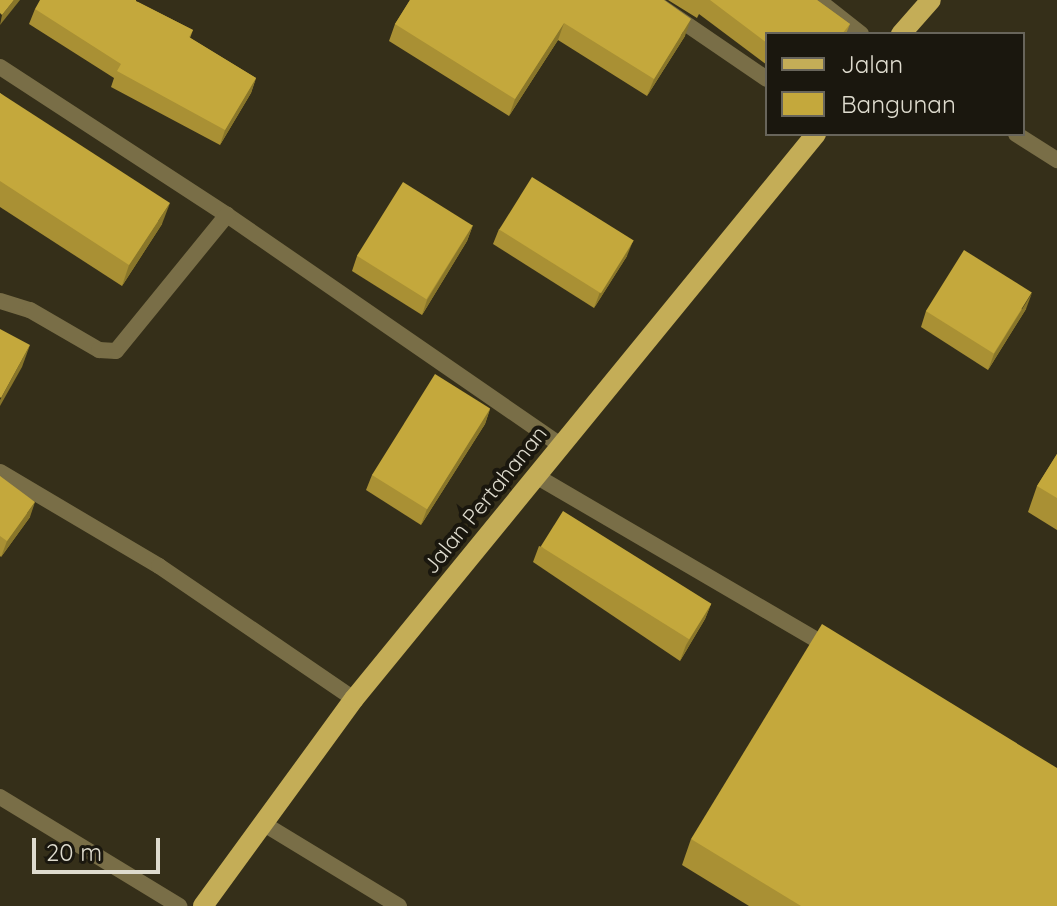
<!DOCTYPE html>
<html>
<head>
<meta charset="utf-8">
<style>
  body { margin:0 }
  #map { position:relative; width:1057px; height:906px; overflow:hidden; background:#352f19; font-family:Quicksand,sans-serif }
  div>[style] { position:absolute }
  .service>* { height:16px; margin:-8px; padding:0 8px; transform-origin:8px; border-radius:8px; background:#796e47 }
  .minor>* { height:16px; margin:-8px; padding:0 8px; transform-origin:8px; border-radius:8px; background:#796e47 }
  .primary>* { height:20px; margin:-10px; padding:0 10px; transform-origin:10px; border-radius:10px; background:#c4ad57 }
  .wall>* { inset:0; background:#a99034 }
  .shaded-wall>* { inset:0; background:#89762a }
  .building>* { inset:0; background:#c4a83c; transform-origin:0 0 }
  span { translate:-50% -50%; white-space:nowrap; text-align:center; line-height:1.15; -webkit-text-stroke:8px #1a170e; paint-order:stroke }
  .street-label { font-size:22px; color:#dedbce }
  .legend { position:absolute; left:765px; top:32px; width:260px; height:104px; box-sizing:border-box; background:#1a170e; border:2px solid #68655b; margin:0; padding:10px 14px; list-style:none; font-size:24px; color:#dedbce }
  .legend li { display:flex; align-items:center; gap:16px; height:40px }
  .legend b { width:40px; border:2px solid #68655b }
  .scale { position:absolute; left:32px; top:838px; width:128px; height:36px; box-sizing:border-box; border:4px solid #dedbce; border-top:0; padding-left:10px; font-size:24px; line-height:28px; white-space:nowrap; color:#dedbce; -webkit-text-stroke:6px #1a170e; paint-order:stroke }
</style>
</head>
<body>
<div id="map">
  <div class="service">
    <i style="left:818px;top:0;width:55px;rotate:38.3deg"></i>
    <i style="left:1016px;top:134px;width:49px;rotate:32.4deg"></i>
    <i style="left:264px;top:824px;width:158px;rotate:31.3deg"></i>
  </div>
  <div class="minor">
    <i style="left:651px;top:0;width:140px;rotate:34.3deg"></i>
    <i style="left:0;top:67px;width:271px;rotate:33.1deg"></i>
    <i style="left:227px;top:215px;width:406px;rotate:34.6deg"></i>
    <i style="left:0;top:301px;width:31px;rotate:17deg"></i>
    <i style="left:30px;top:310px;width:80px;rotate:30.1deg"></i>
    <i style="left:99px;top:350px;width:17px;rotate:3deg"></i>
    <i style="left:116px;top:351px;width:176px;rotate:-50.8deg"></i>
    <i style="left:0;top:472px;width:185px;rotate:30.6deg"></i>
    <i style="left:159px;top:566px;width:236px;rotate:34.3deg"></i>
    <i style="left:536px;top:476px;width:321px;rotate:30.3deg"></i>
    <i style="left:0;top:797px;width:210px;rotate:31.3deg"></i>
  </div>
  <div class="primary">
    <i style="left:901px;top:34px;width:45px;rotate:-48.6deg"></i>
    <i style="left:203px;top:906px;width:256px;rotate:-53.9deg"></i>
    <i style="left:354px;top:699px;width:730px;rotate:-50.73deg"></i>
  </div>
  <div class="wall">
    <i style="clip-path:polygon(410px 0,685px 36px,647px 96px,558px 40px,509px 116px,389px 41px,395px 24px)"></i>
    <i style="clip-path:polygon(668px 0,817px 0,850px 24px,846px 34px,767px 34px,767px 65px,699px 14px,697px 18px)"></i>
    <i style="clip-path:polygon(138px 2px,193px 30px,190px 38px,256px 78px,251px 93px,220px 145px,111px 87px,114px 78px,29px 24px,35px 9px)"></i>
    <i style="clip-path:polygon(0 93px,162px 224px,122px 286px,0 207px)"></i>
    <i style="clip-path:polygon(473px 225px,467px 241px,422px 315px,352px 271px,357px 256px)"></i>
    <i style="clip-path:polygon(499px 229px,627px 256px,594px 308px,493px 244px)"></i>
    <i style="clip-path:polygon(1026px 309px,988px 370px,921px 327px,926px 311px)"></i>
    <i style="clip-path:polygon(490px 409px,485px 424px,421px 525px,366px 490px,372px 475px)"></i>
    <i style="clip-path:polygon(1057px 454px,1057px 530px,1028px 512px,1037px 486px)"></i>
    <i style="clip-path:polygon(0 476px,30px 517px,1px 557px,0 556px)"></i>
    <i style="clip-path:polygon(539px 546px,711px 604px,705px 619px,680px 661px,533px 562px)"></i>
    <i style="clip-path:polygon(691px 839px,1057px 906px,749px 906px,682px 865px)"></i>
  </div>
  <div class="shaded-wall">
    <i style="clip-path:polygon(14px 0,20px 0,0 25px,2px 15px)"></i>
    <i style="clip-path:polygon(691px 19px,685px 36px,647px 96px,654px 79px)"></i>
    <i style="clip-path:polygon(564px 23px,558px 40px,509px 116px,515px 99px)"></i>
    <i style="clip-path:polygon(256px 78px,251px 93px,220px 145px,225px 130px)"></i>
    <i style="clip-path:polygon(170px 203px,162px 224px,122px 286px,129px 265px)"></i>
    <i style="clip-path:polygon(473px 225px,467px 241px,422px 315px,427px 300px)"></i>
    <i style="clip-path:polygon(633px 241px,627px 256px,594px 308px,600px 292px)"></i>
    <i style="clip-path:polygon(1032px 293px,1026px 309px,988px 370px,994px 354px)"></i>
    <i style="clip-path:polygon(30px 345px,22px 367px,0 406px,0 400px)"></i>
    <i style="clip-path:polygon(490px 409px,485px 424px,421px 525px,427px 509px)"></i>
    <i style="clip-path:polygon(35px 502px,30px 517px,1px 557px,7px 541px)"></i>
    <i style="clip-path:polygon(711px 604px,705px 619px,680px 661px,686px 645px)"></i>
  </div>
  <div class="building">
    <i style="clip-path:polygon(0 0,14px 0,2px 15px,0 13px)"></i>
    <i style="clip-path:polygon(40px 0,136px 0,136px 1px,193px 30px,189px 37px,256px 78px,225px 130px,117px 71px,121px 64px,35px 9px)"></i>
    <i style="clip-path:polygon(410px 0,664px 0,691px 19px,654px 79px,564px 23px,515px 99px,395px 24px)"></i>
    <i style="clip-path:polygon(710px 0,817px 0,850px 24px,842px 34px,767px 34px,767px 43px)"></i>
    <i style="clip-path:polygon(0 93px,170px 203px,129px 265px,0 181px)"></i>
    <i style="left:532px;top:177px;width:120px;height:62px;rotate:32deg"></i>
    <i style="left:403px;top:182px;width:82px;height:87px;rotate:32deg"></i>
    <i style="left:964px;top:250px;width:80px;height:72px;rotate:32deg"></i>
    <i style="clip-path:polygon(0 329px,30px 345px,1px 398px,0 397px)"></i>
    <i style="left:435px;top:374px;width:65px;height:119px;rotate:32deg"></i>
    <i style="clip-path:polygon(1057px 454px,1057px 498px,1037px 486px)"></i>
    <i style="clip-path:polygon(0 476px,35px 502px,7px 541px,0 536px)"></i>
    <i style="left:563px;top:511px;width:175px;height:42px;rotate:32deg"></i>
    <i style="clip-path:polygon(822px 624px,1057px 768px,1057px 906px,801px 906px,691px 839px)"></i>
  </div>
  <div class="street-label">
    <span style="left:485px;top:500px;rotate:-51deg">Jalan Pertahanan</span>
  </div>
  <ul class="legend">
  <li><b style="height:10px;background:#c4ad57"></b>Jalan</li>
  <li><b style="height:22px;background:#c4a83c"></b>Bangunan</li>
  </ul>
  <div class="scale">20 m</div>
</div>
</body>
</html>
